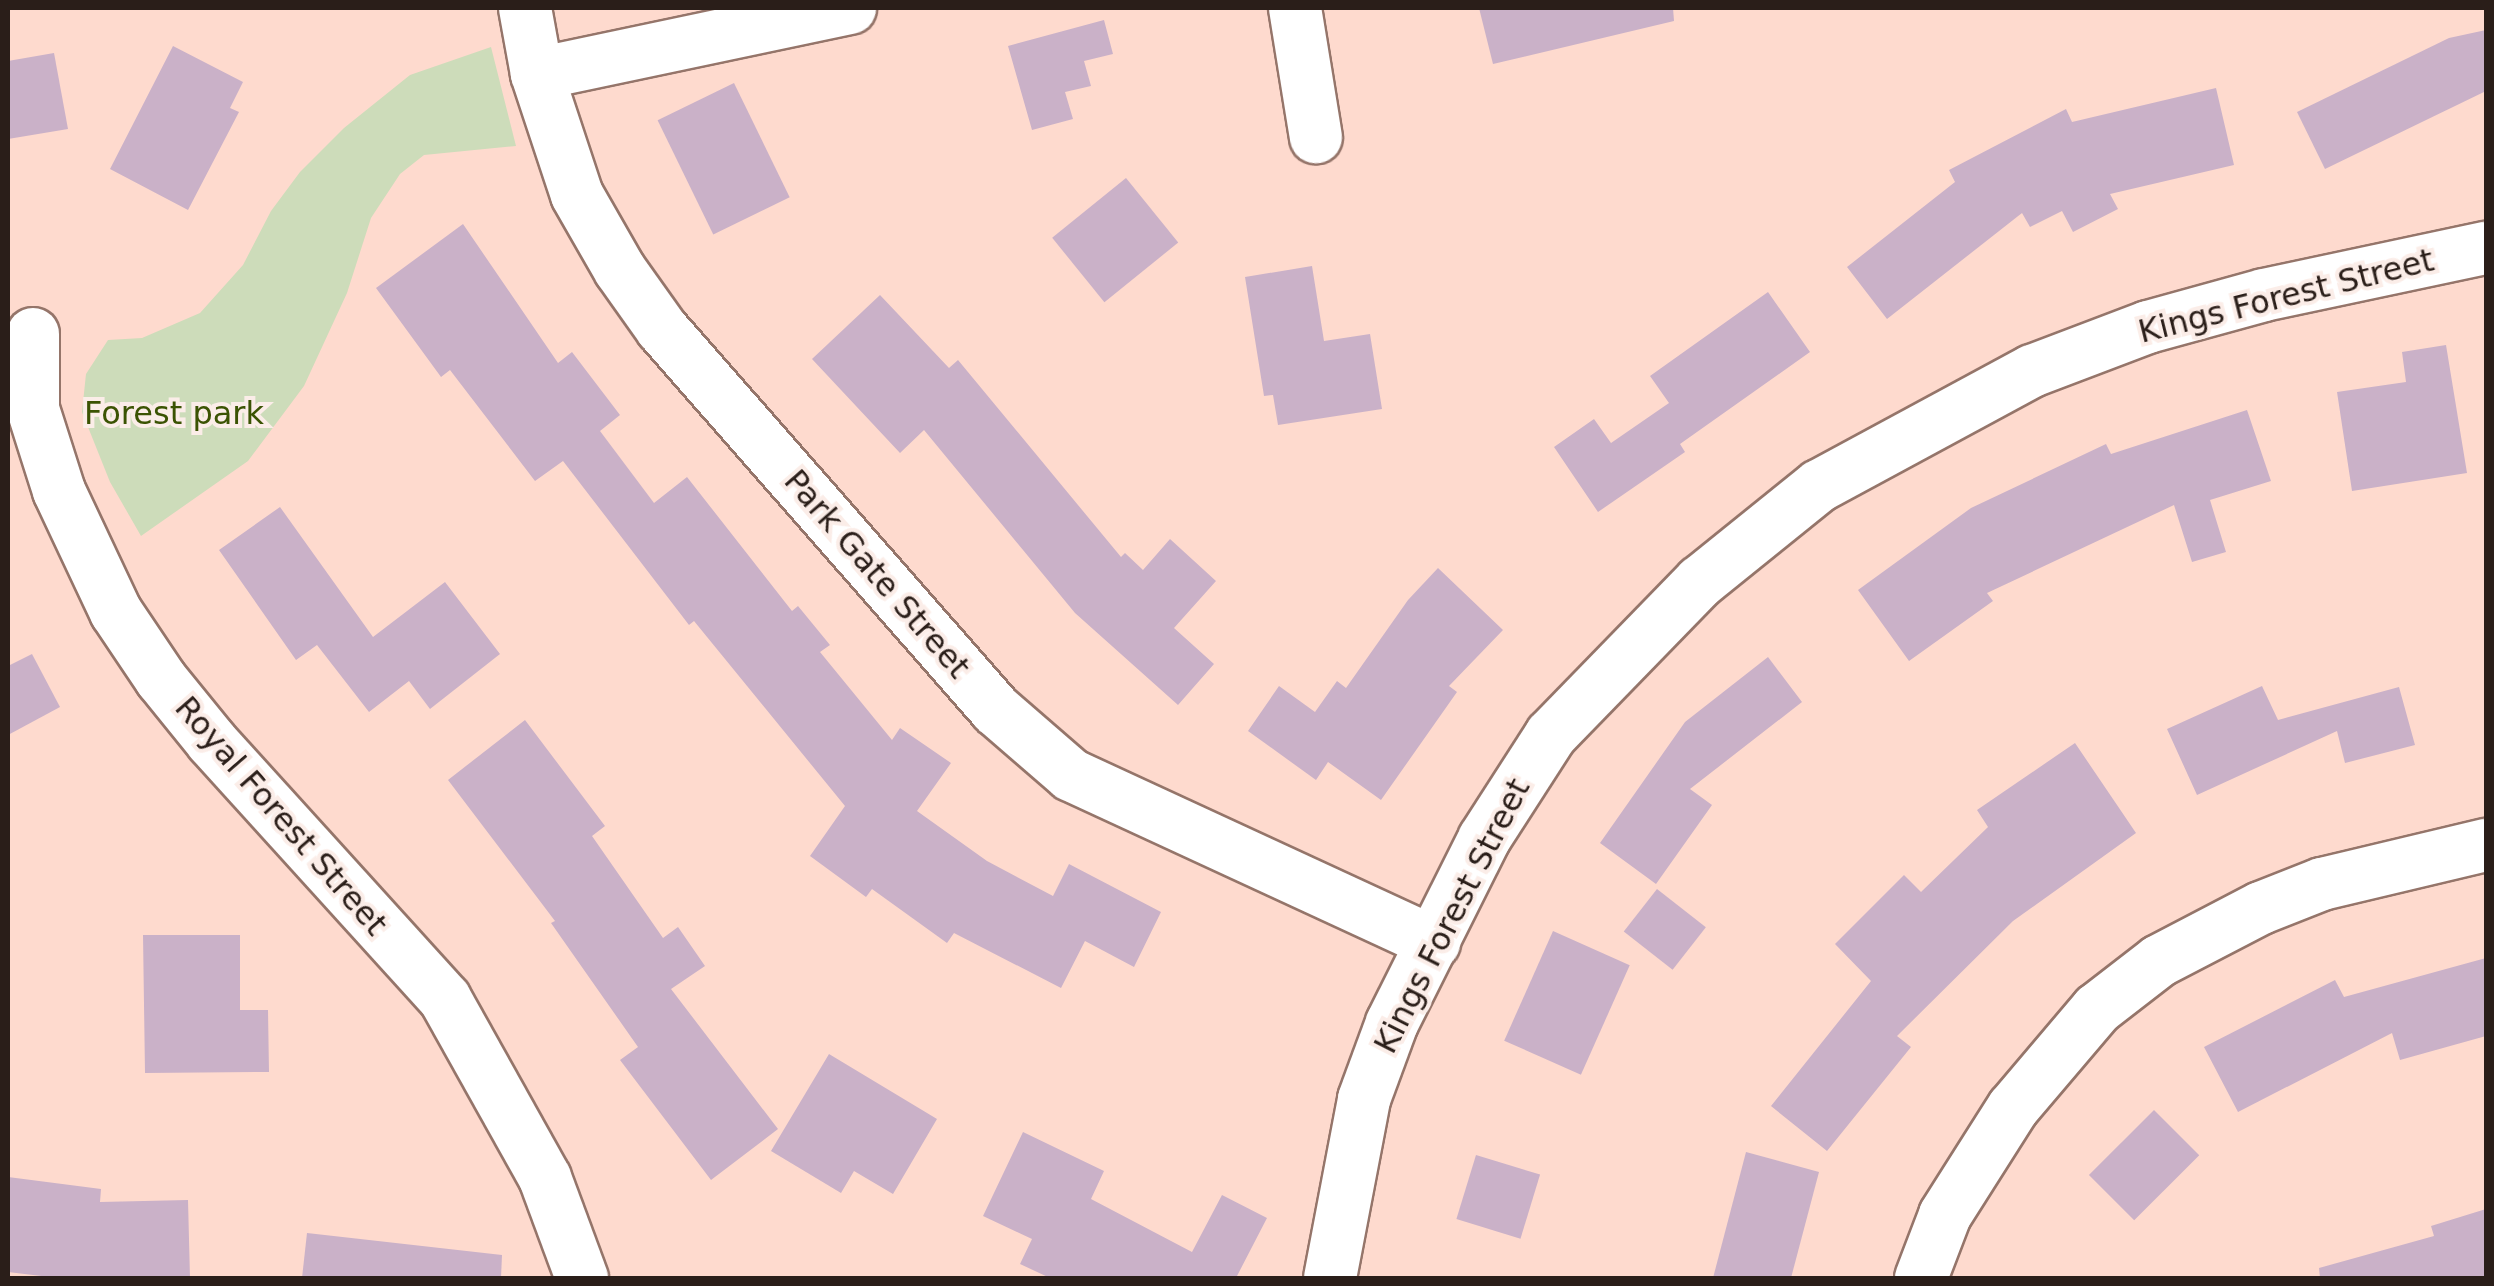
<!DOCTYPE html>
<html>
<head>
<meta charset="utf-8">
<style>
  body { margin:0 }
  #map { position:relative; width:2494px; height:1286px; overflow:hidden; background:#fedace; font-family:"DejaVu Sans",sans-serif }
  div>[style] { position:absolute }
  .green>* { inset:0; background:#cddcba }
  .building>* { inset:0; background:#cab1c8; transform-origin:0 0 }
  .roads { filter:drop-shadow(2px 0 #95756a) drop-shadow(-2px 0 #95756a) drop-shadow(0 2px #95756a) drop-shadow(0 -2px #95756a) }
  .minor>* { height:52px; margin:-26px; padding:0 26px; transform-origin:26px; border-radius:26px; background:#fff }
  span { translate:-50% -50%; white-space:nowrap; text-align:center; line-height:1.15; -webkit-text-stroke:8px #fbede8; paint-order:stroke }
  .street-label { font-size:32px; color:#2a1e19 }
  .park-label { font-size:32px; color:#3b5303 }
  .frame { position:absolute; inset:0; border:10px solid #2a1e19; pointer-events:none }
</style>
</head>
<body>
<div id="map">
  <div class="green">
    <i style="clip-path:polygon(491px 47px,516px 146px,424px 155px,400px 174px,371px 218px,347px 293px,304px 386px,248px 461px,141px 536px,110px 482px,82px 412px,86px 374px,108px 340px,142px 338px,200px 313px,243px 265px,271px 211px,300px 172px,344px 128px,410px 75px)"></i>
  </div>
  <div class="building">
    <i style="clip-path:polygon(1479px 8px,1673px 8px,1674px 21px,1493px 64px)"></i>
    <i style="clip-path:polygon(1104px 20px,1113px 54px,1084px 61px,1091px 86px,1065px 92px,1073px 119px,1032px 130px,1008px 46px)"></i>
    <i style="clip-path:polygon(2486px 30px,2486px 91px,2325px 169px,2297px 112px,2449px 38px)"></i>
    <i style="clip-path:polygon(173px 46px,243px 82px,230px 108px,239px 112px,188px 210px,110px 169px)"></i>
    <i style="clip-path:polygon(54px 53px,68px 129px,8px 139px,8px 61px)"></i>
    <i style="left:734px;top:83px;width:127px;height:85px;rotate:64deg"></i>
    <i style="clip-path:polygon(2216px 88px,2234px 165px,2110px 194px,2118px 209px,2073px 232px,2062px 211px,2030px 227px,2022px 213px,1887px 319px,1847px 267px,1955px 182px,1949px 170px,2066px 109px,2072px 122px)"></i>
    <i style="left:1126px;top:178px;width:83px;height:95px;rotate:51deg"></i>
    <i style="clip-path:polygon(463px 224px,558px 363px,572px 352px,620px 415px,600px 431px,654px 503px,687px 477px,792px 611px,798px 606px,830px 645px,820px 652px,892px 740px,900px 728px,951px 763px,917px 811px,987px 861px,1053px 896px,1069px 864px,1161px 912px,1134px 967px,1085px 941px,1061px 988px,954px 933px,947px 943px,872px 889px,866px 897px,810px 856px,845px 806px,694px 621px,689px 625px,563px 461px,535px 481px,450px 370px,441px 377px,376px 288px)"></i>
    <i style="clip-path:polygon(1312px 266px,1324px 341px,1370px 334px,1382px 409px,1278px 425px,1273px 395px,1264px 396px,1245px 277px)"></i>
    <i style="clip-path:polygon(1768px 292px,1810px 352px,1680px 444px,1685px 452px,1598px 512px,1554px 447px,1594px 419px,1611px 443px,1669px 403px,1650px 376px)"></i>
    <i style="clip-path:polygon(880px 295px,949px 368px,958px 360px,1121px 557px,1125px 553px,1143px 570px,1170px 539px,1216px 581px,1174px 628px,1214px 664px,1178px 705px,1075px 613px,924px 430px,900px 453px,812px 359px)"></i>
    <i style="clip-path:polygon(2446px 345px,2467px 473px,2352px 491px,2337px 392px,2406px 382px,2402px 352px)"></i>
    <i style="clip-path:polygon(2247px 410px,2271px 481px,2210px 500px,2226px 552px,2192px 562px,2174px 505px,1987px 593px,1993px 601px,1909px 661px,1858px 590px,1971px 508px,2106px 444px,2111px 454px)"></i>
    <i style="clip-path:polygon(280px 507px,373px 637px,445px 582px,500px 654px,430px 709px,409px 681px,369px 712px,317px 645px,296px 660px,219px 550px)"></i>
    <i style="clip-path:polygon(1438px 568px,1503px 630px,1449px 686px,1457px 692px,1381px 800px,1328px 762px,1316px 780px,1248px 731px,1279px 686px,1315px 712px,1337px 681px,1346px 688px,1408px 600px)"></i>
    <i style="clip-path:polygon(32px 654px,60px 707px,8px 735px,8px 666px)"></i>
    <i style="clip-path:polygon(1768px 657px,1802px 702px,1690px 789px,1712px 805px,1656px 884px,1600px 843px,1685px 722px)"></i>
    <i style="clip-path:polygon(2262px 686px,2278px 720px,2399px 687px,2415px 745px,2345px 763px,2337px 731px,2197px 795px,2167px 729px)"></i>
    <i style="clip-path:polygon(525px 720px,605px 826px,592px 836px,663px 938px,678px 927px,705px 966px,671px 989px,778px 1129px,711px 1180px,620px 1060px,638px 1047px,551px 923px,555px 921px,448px 780px)"></i>
    <i style="clip-path:polygon(2075px 743px,2136px 833px,2013px 921px,1897px 1036px,1911px 1047px,1827px 1151px,1771px 1106px,1871px 981px,1835px 944px,1904px 875px,1921px 892px,1988px 827px,1977px 810px)"></i>
    <i style="left:1657px;top:889px;width:62px;height:54px;rotate:38deg"></i>
    <i style="left:1553px;top:931px;width:84px;height:120px;rotate:24deg"></i>
    <i style="clip-path:polygon(143px 935px,240px 935px,240px 1010px,268px 1010px,269px 1072px,145px 1073px)"></i>
    <i style="clip-path:polygon(2486px 958px,2486px 1036px,2400px 1060px,2392px 1033px,2238px 1112px,2204px 1047px,2335px 980px,2344px 997px)"></i>
    <i style="clip-path:polygon(829px 1054px,937px 1119px,893px 1194px,854px 1171px,841px 1193px,771px 1151px)"></i>
    <i style="left:2154px;top:1110px;width:64px;height:92px;rotate:45deg"></i>
    <i style="clip-path:polygon(1023px 1132px,1104px 1171px,1091px 1199px,1192px 1252px,1222px 1195px,1267px 1218px,1237px 1276px,1242px 1278px,1050px 1278px,1020px 1264px,1032px 1239px,983px 1216px)"></i>
    <i style="clip-path:polygon(1746px 1152px,1819px 1172px,1791px 1278px,1713px 1278px)"></i>
    <i style="left:1476px;top:1155px;width:67px;height:67px;rotate:17deg"></i>
    <i style="clip-path:polygon(8px 1177px,101px 1189px,100px 1202px,188px 1200px,190px 1278px,58px 1278px,8px 1272px)"></i>
    <i style="clip-path:polygon(2486px 1209px,2486px 1278px,2320px 1278px,2319px 1268px,2434px 1236px,2431px 1226px)"></i>
    <i style="clip-path:polygon(307px 1233px,502px 1255px,501px 1278px,302px 1278px)"></i>
  </div>
  <div class="roads">
    <div class="minor">
      <i style="left:525px;top:8px;width:67px;rotate:79.7deg"></i>
      <i style="left:537px;top:74px;width:127px;rotate:71.7deg"></i>
      <i style="left:577px;top:195px;width:86px;rotate:60.2deg"></i>
      <i style="left:620px;top:270px;width:72px;rotate:54.6deg"></i>
      <i style="left:662px;top:329px;width:507px;rotate:48.76deg"></i>
      <i style="left:996px;top:710px;width:99px;rotate:40.9deg"></i>
      <i style="left:1071px;top:775px;width:400px;rotate:24.8deg"></i>
      <i style="left:1295px;top:8px;width:131px;rotate:80.8deg"></i>
      <i style="left:537px;top:74px;width:320px;rotate:-11.9deg"></i>
      <i style="left:33px;top:334px;width:75px;rotate:90deg"></i>
      <i style="left:33px;top:409px;width:86px;rotate:72.4deg"></i>
      <i style="left:59px;top:491px;width:134px;rotate:64.8deg"></i>
      <i style="left:116px;top:612px;width:81px;rotate:56.1deg"></i>
      <i style="left:161px;top:679px;width:81px;rotate:51deg"></i>
      <i style="left:212px;top:742px;width:347px;rotate:47.8deg"></i>
      <i style="left:445px;top:999px;width:205px;rotate:60.8deg"></i>
      <i style="left:545px;top:1178px;width:107px;rotate:69.7deg"></i>
      <i style="left:1330px;top:1278px;width:182px;rotate:-79.2deg"></i>
      <i style="left:1364px;top:1099px;width:81px;rotate:-69.8deg"></i>
      <i style="left:1392px;top:1023px;width:206px;rotate:-63.4deg"></i>
      <i style="left:1484px;top:839px;width:124px;rotate:-57.2deg"></i>
      <i style="left:1551px;top:735px;width:214px;rotate:-45.8deg"></i>
      <i style="left:1700px;top:582px;width:153px;rotate:-38.9deg"></i>
      <i style="left:1819px;top:486px;width:242px;rotate:-28.4deg"></i>
      <i style="left:2032px;top:371px;width:124px;rotate:-20.8deg"></i>
      <i style="left:2148px;top:327px;width:120px;rotate:-15.4deg"></i>
      <i style="left:2264px;top:295px;width:227px;rotate:-12deg"></i>
      <i style="left:1921px;top:1278px;width:67px;rotate:-69.1deg"></i>
      <i style="left:1945px;top:1215px;width:127px;rotate:-57.6deg"></i>
      <i style="left:2013px;top:1108px;width:130px;rotate:-49.7deg"></i>
      <i style="left:2097px;top:1009px;width:78px;rotate:-37.7deg"></i>
      <i style="left:2159px;top:961px;width:115px;rotate:-27.5deg"></i>
      <i style="left:2261px;top:908px;width:66px;rotate:-21.5deg"></i>
      <i style="left:2322px;top:884px;width:169px;rotate:-13.4deg"></i>
    </div>
  </div>
  <div class="street-label">
    <span style="left:2286px;top:296px;rotate:-14deg">Kings Forest Street</span>
    <span style="left:877px;top:574px;rotate:49deg">Park Gate Street</span>
    <span style="left:281px;top:816px;rotate:49deg">Royal Forest Street</span>
    <span style="left:1452px;top:916px;rotate:-63deg">Kings Forest Street</span>
  </div>
  <div class="park-label">
    <span style="left:174px;top:413px">Forest park</span>
  </div>
  <div class="frame"></div>
</div>
</body>
</html>
